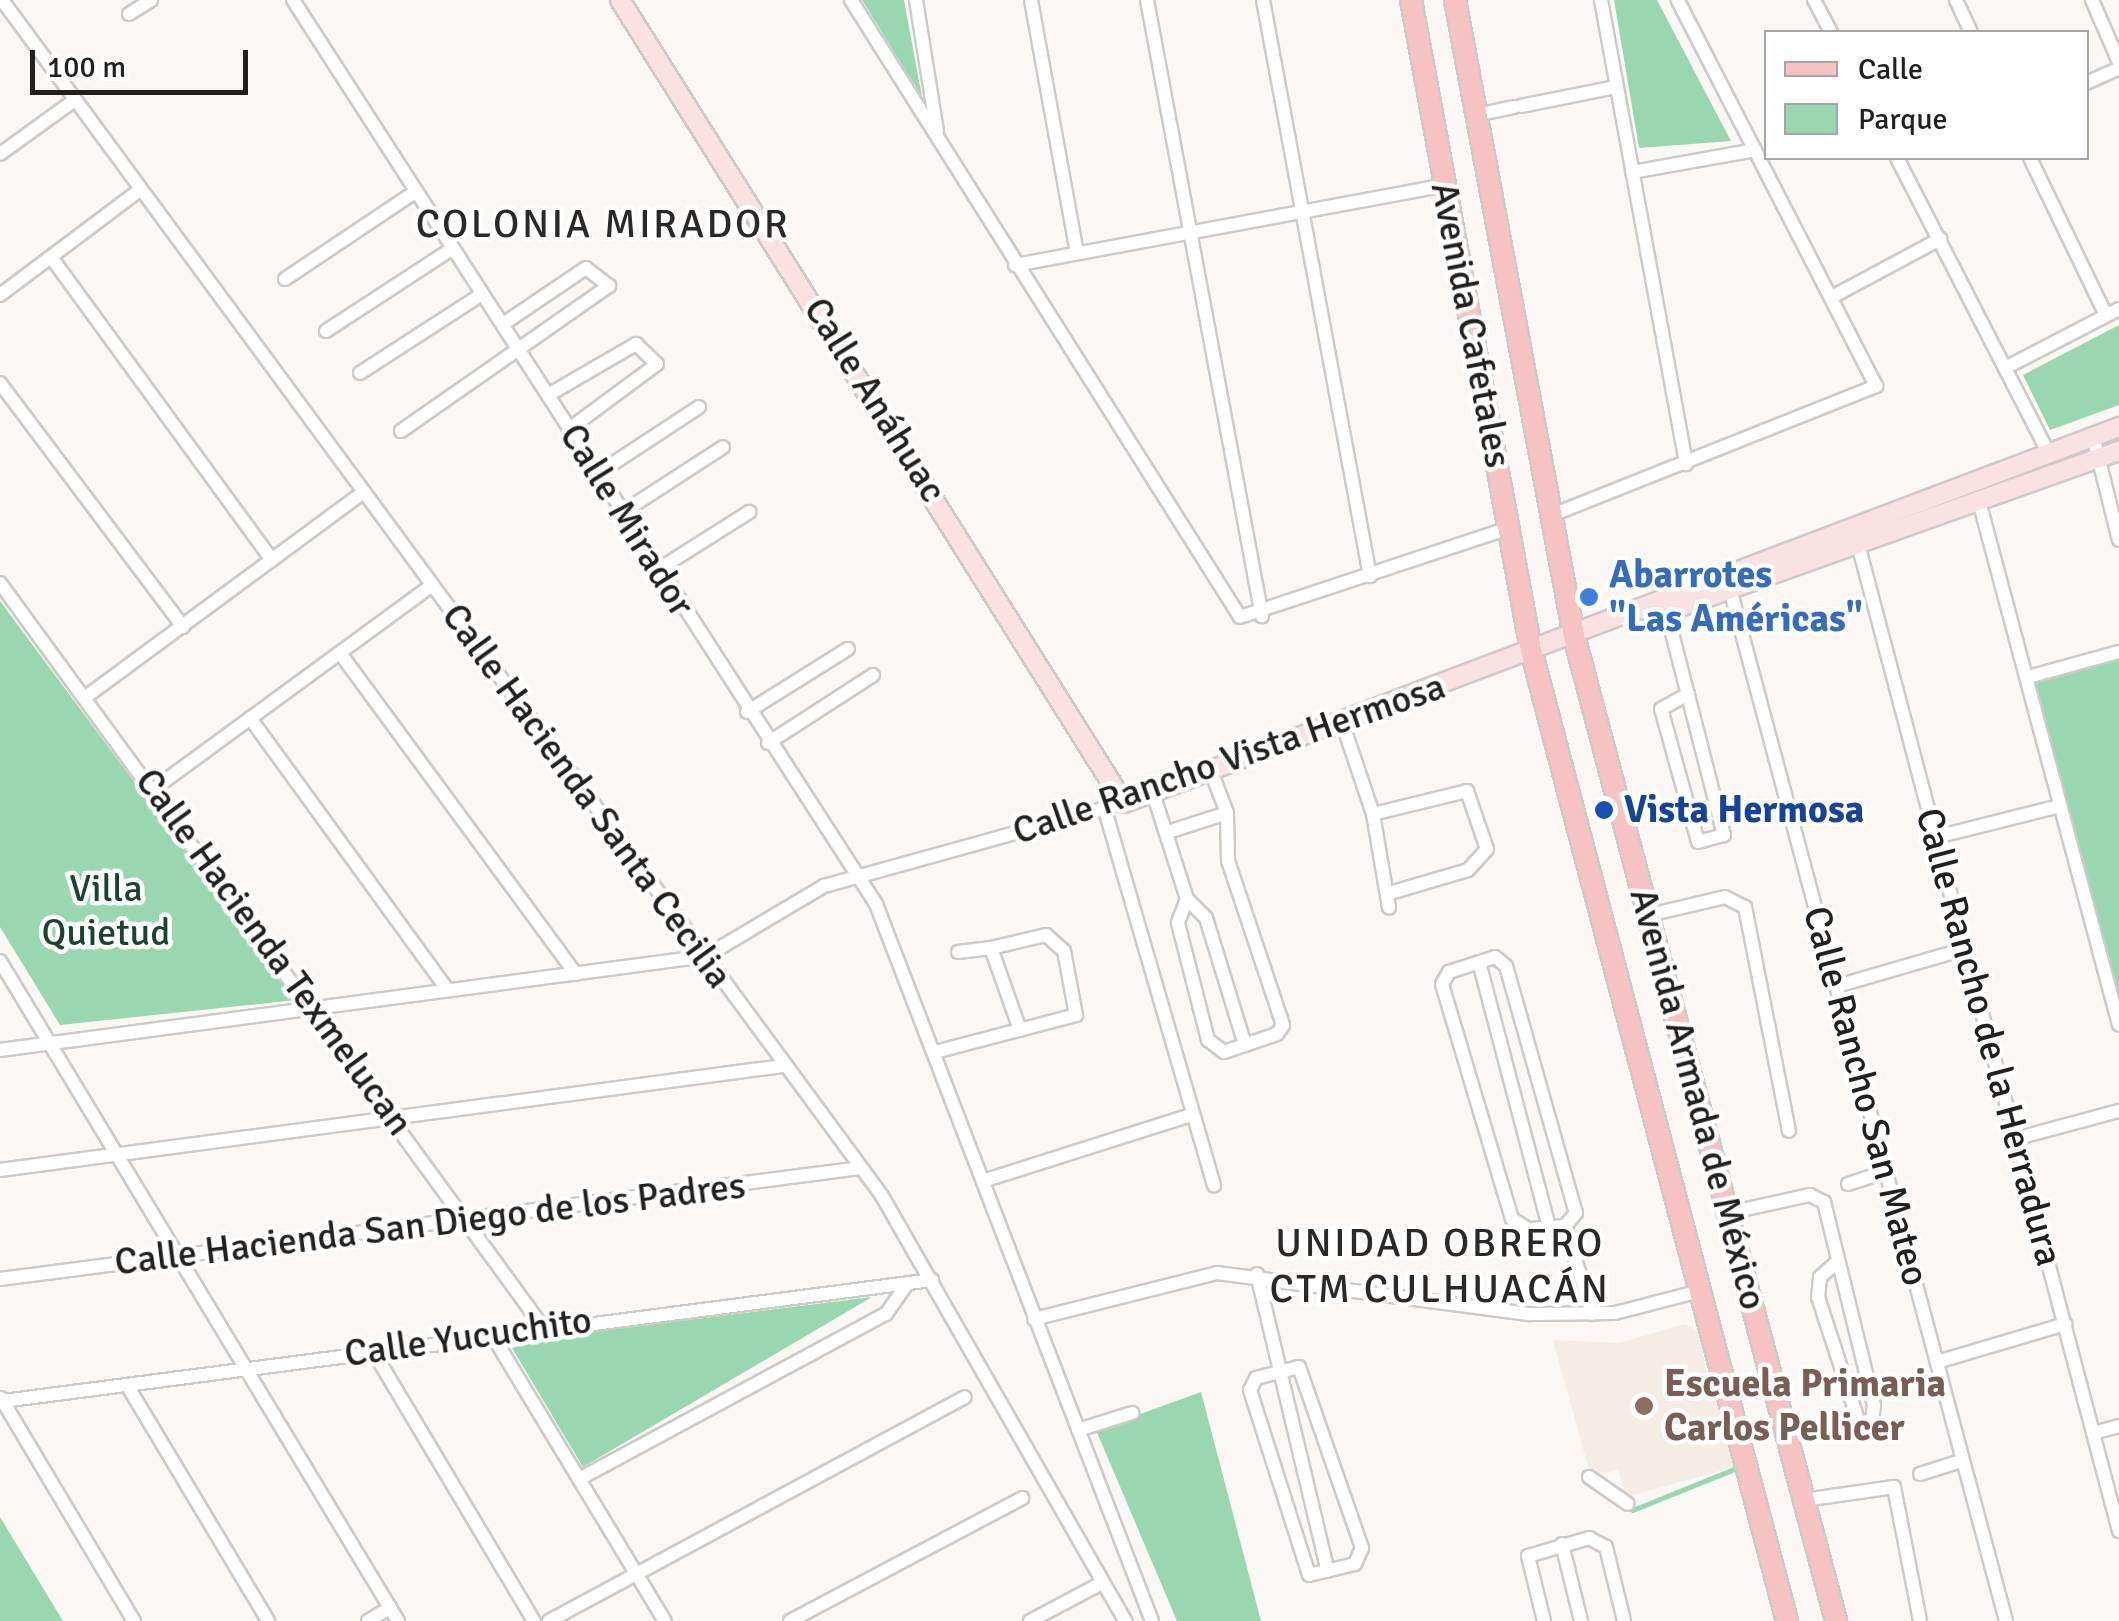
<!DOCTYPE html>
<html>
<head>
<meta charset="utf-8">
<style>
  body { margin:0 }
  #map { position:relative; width:2119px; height:1621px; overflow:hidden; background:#faf7f5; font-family:Signika,sans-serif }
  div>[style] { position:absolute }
  .built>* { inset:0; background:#f5ece4 }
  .green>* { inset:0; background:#99d7b0; transform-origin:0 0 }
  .roads { filter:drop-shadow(2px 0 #cdcac8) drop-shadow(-2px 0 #cdcac8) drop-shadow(0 2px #cdcac8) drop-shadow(0 -2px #cdcac8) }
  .street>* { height:12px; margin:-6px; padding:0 6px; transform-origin:6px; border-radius:6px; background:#fff }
  .secondary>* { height:18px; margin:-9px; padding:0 9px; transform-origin:9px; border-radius:9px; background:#fae1e2 }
  .primary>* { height:20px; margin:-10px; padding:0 10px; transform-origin:10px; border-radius:10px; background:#f6c2c4 }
  .dots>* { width:28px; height:28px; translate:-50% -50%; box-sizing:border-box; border:5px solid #fff; border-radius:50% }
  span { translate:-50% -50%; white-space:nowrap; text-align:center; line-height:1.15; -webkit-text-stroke:9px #fff; paint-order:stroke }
  .street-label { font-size:38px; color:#21201f }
  .shop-label { font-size:38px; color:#366cbe; font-weight:700 }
  .left { translate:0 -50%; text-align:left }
  .transit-label { font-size:38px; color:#164399; font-weight:700 }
  .park-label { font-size:38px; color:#1a442d }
  .education-label { font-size:38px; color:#785e54; font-weight:700 }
  .neighbourhood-label { font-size:40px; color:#2b2927; letter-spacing:2.5px }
  .legend { position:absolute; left:1764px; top:30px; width:325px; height:130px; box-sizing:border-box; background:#fff; border:2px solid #a6a6a5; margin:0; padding:12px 18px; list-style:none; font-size:30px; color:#21201f }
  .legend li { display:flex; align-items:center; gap:20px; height:50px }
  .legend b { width:50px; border:2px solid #a6a6a5 }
  .scale { position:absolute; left:30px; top:50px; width:218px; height:45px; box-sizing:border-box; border:5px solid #21201f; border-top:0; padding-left:12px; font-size:30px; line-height:35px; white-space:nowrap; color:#21201f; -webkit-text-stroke:8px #fff; paint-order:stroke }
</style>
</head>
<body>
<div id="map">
  <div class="built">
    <i style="clip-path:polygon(1685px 1324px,1696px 1330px,1734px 1467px,1626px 1497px,1618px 1469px,1591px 1477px,1553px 1340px,1619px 1343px)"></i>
  </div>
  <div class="green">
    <i style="clip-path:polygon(862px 0,904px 0,922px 97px)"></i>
    <i style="clip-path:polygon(1614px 0,1657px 0,1731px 141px,1639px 148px)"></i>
    <i style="clip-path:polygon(2119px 325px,2119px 405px,2050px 430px,2023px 375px)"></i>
    <i style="clip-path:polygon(0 601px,296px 1000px,60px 1025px,0 927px)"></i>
    <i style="clip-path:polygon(2119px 659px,2119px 1003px,2030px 678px)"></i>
    <i style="clip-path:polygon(872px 1297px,583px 1467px,512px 1348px,544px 1338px)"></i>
    <i style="clip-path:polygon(1201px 1392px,1261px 1621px,1177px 1621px,1096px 1430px)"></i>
    <i style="left:1734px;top:1467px;width:5px;height:112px;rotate:68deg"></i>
    <i style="clip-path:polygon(0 1517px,63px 1621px,0 1621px)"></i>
  </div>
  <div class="roads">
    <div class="street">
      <i style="left:2px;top:0;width:1485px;rotate:53.65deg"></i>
      <i style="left:882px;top:1196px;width:490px;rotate:60.2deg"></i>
      <i style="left:293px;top:0;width:1076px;rotate:57.18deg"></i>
      <i style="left:876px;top:904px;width:768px;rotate:68.95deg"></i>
      <i style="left:851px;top:0;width:729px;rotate:57.77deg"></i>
      <i style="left:1240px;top:617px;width:283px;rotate:-18.3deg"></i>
      <i style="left:916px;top:0;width:133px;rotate:80.9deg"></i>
      <i style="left:1031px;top:0;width:257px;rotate:79.7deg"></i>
      <i style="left:1147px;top:0;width:627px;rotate:79.43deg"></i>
      <i style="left:1263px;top:0;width:586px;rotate:79.48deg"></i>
      <i style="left:1601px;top:0;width:472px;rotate:79.6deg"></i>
      <i style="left:1814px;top:0;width:36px;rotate:62deg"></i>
      <i style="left:1956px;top:0;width:35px;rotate:65deg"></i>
      <i style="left:2092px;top:0;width:68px;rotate:66.5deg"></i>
      <i style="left:129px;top:14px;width:26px;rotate:-32deg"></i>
      <i style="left:2086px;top:83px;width:36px;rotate:-24deg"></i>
      <i style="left:1521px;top:106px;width:96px;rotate:-11.4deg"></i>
      <i style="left:1476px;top:115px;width:39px;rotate:-12deg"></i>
      <i style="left:0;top:154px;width:92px;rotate:-35.8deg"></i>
      <i style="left:1897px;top:158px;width:331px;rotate:62.8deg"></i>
      <i style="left:2030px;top:158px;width:174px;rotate:64.2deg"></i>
      <i style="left:1632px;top:172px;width:125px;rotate:-10.1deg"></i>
      <i style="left:51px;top:257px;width:375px;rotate:53.9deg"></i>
      <i style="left:1015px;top:265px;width:437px;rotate:-10.5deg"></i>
      <i style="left:285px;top:279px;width:156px;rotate:-33.8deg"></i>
      <i style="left:0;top:295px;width:176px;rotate:-36.9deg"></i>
      <i style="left:1832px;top:297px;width:123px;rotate:-28.2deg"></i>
      <i style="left:326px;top:331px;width:150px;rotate:-33.1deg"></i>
      <i style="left:2005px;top:368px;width:128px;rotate:-27.4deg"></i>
      <i style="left:360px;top:373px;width:145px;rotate:-32.9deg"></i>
      <i style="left:0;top:383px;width:305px;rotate:53.1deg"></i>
      <i style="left:548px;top:395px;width:102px;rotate:-30.1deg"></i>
      <i style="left:636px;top:344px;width:29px;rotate:44deg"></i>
      <i style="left:657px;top:364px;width:109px;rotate:143.5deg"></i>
      <i style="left:401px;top:431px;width:254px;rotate:-34.9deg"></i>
      <i style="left:609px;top:286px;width:29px;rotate:-142deg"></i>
      <i style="left:586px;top:268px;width:100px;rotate:146deg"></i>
      <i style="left:2093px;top:436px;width:107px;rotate:76deg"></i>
      <i style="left:597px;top:474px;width:122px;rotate:-33.3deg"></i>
      <i style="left:1979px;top:501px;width:542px;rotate:75.04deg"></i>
      <i style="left:623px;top:512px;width:119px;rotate:-33deg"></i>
      <i style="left:1552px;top:515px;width:349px;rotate:-21.7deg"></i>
      <i style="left:1876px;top:386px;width:434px;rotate:-117.2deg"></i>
      <i style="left:1858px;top:544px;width:1021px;rotate:75.19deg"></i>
      <i style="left:659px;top:569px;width:107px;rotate:-32.3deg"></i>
      <i style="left:0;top:583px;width:920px;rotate:53.89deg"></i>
      <i style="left:1729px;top:585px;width:1072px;rotate:75.03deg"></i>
      <i style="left:1664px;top:607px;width:23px;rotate:72deg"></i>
      <i style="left:1671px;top:629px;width:213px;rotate:75.6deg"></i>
      <i style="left:1724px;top:835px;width:27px;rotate:165deg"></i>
      <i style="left:1698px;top:842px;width:138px;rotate:-105.5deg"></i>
      <i style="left:1661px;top:709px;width:31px;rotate:-29deg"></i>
      <i style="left:340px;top:653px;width:398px;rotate:53.7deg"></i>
      <i style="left:2028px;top:677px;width:94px;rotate:-15.4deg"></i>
      <i style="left:87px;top:696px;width:342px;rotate:-36.4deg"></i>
      <i style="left:747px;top:712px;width:119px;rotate:-32deg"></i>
      <i style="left:250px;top:718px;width:335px;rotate:54deg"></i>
      <i style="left:1342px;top:722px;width:97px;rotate:71.4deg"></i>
      <i style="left:1373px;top:814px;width:95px;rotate:80.3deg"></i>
      <i style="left:768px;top:743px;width:125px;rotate:-32.9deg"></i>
      <i style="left:1211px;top:771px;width:45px;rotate:69.1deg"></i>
      <i style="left:155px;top:788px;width:343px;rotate:-36.2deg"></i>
      <i style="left:1153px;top:793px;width:111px;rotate:72.2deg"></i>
      <i style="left:1187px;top:899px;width:26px;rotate:111deg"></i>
      <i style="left:1178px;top:923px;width:121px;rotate:75.6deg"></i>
      <i style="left:1208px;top:1040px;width:20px;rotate:37deg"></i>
      <i style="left:1224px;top:1052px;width:56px;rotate:-18.8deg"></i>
      <i style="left:1277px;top:1034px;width:11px;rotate:-56deg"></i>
      <i style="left:1283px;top:1025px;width:173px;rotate:-108.5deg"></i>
      <i style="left:1228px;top:861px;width:48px;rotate:-91.2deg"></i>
      <i style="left:1227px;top:813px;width:62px;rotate:162.1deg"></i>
      <i style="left:1105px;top:810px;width:391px;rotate:73.8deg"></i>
      <i style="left:1373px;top:814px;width:97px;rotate:-13.7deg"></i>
      <i style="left:1467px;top:791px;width:61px;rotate:71deg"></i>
      <i style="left:1487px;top:849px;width:28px;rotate:132deg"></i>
      <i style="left:1468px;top:870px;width:81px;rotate:163.6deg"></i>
      <i style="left:1936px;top:837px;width:127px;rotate:-14.1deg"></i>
      <i style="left:1187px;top:899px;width:27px;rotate:45deg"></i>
      <i style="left:1206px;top:918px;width:133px;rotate:72.9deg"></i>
      <i style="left:1649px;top:915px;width:78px;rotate:-13.3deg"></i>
      <i style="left:1725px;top:897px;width:22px;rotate:27deg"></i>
      <i style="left:1745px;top:907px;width:228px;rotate:78.9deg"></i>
      <i style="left:958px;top:952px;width:33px;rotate:-7deg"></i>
      <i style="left:1495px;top:957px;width:14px;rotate:39deg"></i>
      <i style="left:1506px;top:966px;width:257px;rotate:74.2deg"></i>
      <i style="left:1576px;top:1213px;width:17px;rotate:130deg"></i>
      <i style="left:1565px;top:1226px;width:37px;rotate:175deg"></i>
      <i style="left:1528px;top:1229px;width:19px;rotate:-148deg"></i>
      <i style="left:1512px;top:1219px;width:245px;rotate:-106.6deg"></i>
      <i style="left:1442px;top:984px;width:14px;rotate:-60deg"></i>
      <i style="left:1449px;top:972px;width:48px;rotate:-18.1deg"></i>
      <i style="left:0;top:961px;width:771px;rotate:58.91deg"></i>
      <i style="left:1479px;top:962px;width:274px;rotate:75.2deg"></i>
      <i style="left:1837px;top:986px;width:132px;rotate:-16.2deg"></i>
      <i style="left:0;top:1050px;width:712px;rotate:-7.58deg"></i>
      <i style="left:706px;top:956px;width:137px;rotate:-30.7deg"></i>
      <i style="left:824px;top:886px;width:311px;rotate:-15.5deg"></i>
      <i style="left:935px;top:1052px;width:146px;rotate:-14.7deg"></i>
      <i style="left:1076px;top:1015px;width:65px;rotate:-100.6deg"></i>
      <i style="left:1064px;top:951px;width:24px;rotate:-138deg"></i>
      <i style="left:1046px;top:935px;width:57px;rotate:166.7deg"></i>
      <i style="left:991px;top:948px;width:87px;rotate:70.5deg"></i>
      <i style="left:2018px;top:1138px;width:105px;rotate:-15deg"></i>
      <i style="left:0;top:1170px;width:790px;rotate:-7.57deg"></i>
      <i style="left:983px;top:1181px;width:218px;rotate:-17.6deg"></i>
      <i style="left:1848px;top:1184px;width:40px;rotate:-18deg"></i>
      <i style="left:1728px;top:1213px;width:84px;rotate:-12.4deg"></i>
      <i style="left:1810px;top:1195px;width:16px;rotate:27deg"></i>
      <i style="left:1824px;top:1202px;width:210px;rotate:76.2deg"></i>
      <i style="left:1874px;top:1406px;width:14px;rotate:98deg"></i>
      <i style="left:1872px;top:1420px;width:13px;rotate:167deg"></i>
      <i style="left:1859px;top:1423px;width:133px;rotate:-108deg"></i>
      <i style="left:1818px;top:1297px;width:20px;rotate:-84deg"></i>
      <i style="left:1820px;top:1277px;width:20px;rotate:-41deg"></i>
      <i style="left:1565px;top:1226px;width:92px;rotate:72.9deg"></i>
      <i style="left:1257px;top:1274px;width:305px;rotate:76.6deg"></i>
      <i style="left:0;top:1279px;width:867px;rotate:-7.35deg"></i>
      <i style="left:1034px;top:1319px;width:189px;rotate:-14.1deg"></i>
      <i style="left:1217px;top:1273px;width:316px;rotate:7.5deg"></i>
      <i style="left:1530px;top:1314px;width:85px;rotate:-0.7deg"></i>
      <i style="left:1615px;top:1313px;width:88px;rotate:-14.5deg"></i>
      <i style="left:491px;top:1333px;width:336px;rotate:58.9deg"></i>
      <i style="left:373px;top:1351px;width:314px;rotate:59.2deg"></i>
      <i style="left:1937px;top:1362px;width:134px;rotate:-16.5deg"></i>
      <i style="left:1299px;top:1367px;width:192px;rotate:70.8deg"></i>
      <i style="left:1362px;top:1548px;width:17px;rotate:114deg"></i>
      <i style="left:1355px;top:1564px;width:47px;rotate:166.6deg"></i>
      <i style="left:1309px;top:1575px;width:194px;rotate:-107.7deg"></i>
      <i style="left:1250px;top:1390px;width:13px;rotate:-63deg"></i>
      <i style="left:1256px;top:1378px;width:44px;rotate:-14.3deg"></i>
      <i style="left:127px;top:1385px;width:275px;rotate:59.1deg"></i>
      <i style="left:1px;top:1398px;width:260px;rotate:59.2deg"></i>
      <i style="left:3px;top:1401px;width:937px;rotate:-7.42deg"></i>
      <i style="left:1078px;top:1430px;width:57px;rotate:-17.5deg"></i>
      <i style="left:2093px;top:1433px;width:27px;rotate:-15deg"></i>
      <i style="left:1920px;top:1474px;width:43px;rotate:-17.6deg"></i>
      <i style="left:1589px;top:1477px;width:47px;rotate:34.7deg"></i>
      <i style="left:579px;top:1479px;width:349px;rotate:-28.3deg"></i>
      <i style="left:886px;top:1314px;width:35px;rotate:-55deg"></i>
      <i style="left:1804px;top:1500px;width:91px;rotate:-8.2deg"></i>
      <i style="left:1894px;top:1487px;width:136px;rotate:79deg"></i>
      <i style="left:1562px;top:1544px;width:79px;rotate:76.1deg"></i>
      <i style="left:368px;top:1621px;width:26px;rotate:-31deg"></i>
      <i style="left:549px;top:1621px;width:472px;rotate:-28.3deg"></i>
      <i style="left:790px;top:1621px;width:263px;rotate:-27.9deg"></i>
      <i style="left:1030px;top:1621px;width:81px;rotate:-27.8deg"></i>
      <i style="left:1544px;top:1621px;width:67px;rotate:-103.8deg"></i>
      <i style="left:1528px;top:1556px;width:64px;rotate:-16.4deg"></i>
      <i style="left:1589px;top:1538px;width:19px;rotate:28deg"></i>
      <i style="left:1606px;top:1547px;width:76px;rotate:76.3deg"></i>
    </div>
    <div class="secondary">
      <i style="left:620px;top:0;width:948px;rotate:57.89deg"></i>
      <i style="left:1124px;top:803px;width:1064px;rotate:-20.7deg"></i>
      <i style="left:1645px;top:610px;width:21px;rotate:5deg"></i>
      <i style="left:1666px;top:612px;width:481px;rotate:-19.6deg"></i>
    </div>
    <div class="primary">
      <i style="left:1411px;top:0;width:661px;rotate:79.54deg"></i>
      <i style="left:1531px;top:650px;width:1004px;rotate:75.23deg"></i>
      <i style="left:1455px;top:0;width:647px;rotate:79.4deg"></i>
      <i style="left:1574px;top:636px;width:1019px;rotate:75.1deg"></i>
    </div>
  </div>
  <div class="dots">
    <i style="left:1589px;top:597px;background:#3f7fe0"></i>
    <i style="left:1604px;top:810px;background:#1a4fb4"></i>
    <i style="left:1644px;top:1406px;background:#8d6e63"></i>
  </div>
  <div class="street-label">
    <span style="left:1471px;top:325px;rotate:79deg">Avenida Cafetales</span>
    <span style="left:875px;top:400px;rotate:58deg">Calle Anáhuac</span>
    <span style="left:627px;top:520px;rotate:58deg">Calle Mirador</span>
    <span style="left:1229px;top:759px;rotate:-19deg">Calle Rancho Vista Hermosa</span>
    <span style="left:587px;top:796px;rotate:54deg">Calle Hacienda Santa Cecilia</span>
    <span style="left:274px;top:952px;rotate:54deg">Calle Hacienda Texmelucan</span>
    <span style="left:1989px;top:1037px;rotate:75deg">Calle Rancho de la Herradura</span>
    <span style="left:1866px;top:1096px;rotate:75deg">Calle Rancho San Mateo</span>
    <span style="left:1698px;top:1099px;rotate:75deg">Avenida Armada de México</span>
    <span style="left:430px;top:1224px;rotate:-7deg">Calle Hacienda San Diego de los Padres</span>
    <span style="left:468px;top:1337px;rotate:-8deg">Calle Yucuchito</span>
  </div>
  <div class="shop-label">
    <span class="left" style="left:1609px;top:597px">Abarrotes<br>"Las Américas"</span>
  </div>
  <div class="transit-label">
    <span class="left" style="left:1624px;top:810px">Vista Hermosa</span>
  </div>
  <div class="park-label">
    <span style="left:106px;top:911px">Villa<br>Quietud</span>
  </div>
  <div class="education-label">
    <span class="left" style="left:1664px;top:1406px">Escuela Primaria<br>Carlos Pellicer</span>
  </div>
  <div class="neighbourhood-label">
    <span style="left:603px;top:224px">COLONIA MIRADOR</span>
    <span style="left:1440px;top:1266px">UNIDAD OBRERO<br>CTM CULHUACÁN</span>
  </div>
  <ul class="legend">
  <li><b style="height:12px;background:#f6c2c4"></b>Calle</li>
  <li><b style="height:28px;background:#99d7b0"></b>Parque</li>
  </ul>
  <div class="scale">100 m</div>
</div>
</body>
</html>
